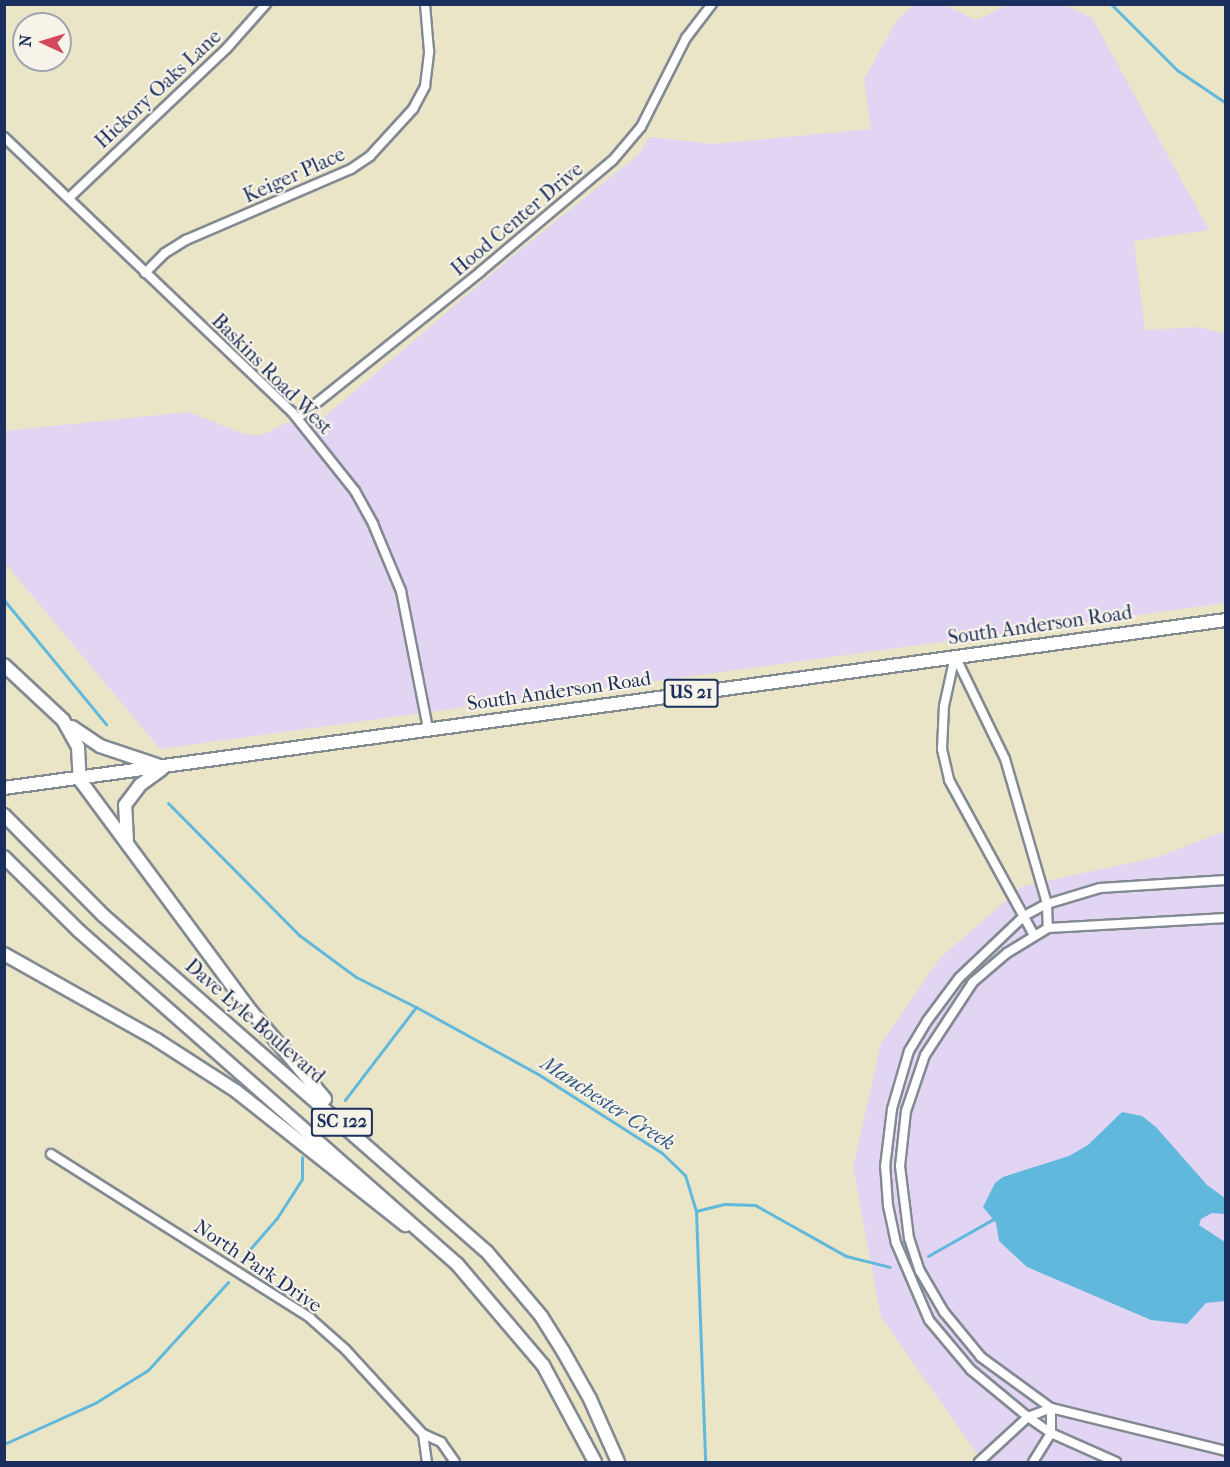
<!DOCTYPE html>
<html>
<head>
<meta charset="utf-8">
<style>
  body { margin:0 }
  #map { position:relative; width:1230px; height:1467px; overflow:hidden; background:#eae5c7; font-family:"IM FELL French Canon",serif }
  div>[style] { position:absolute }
  .built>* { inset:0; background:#e2d4f3 }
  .water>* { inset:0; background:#60b9dd }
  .stream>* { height:3px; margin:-1.5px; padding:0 1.5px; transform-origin:1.5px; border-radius:1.5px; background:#60b9dd }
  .roads { filter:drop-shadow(2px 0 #828a92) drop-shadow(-2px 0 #828a92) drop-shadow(0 2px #828a92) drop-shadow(0 -2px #828a92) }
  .street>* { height:8px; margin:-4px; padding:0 4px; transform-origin:4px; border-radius:4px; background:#fff }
  .primary>* { height:12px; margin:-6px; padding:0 6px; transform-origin:6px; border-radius:6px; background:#fff }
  span { translate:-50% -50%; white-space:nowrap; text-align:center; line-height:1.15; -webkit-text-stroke:4.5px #f7f3e8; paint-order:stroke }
  .shield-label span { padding:2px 4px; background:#f7f3e8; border:2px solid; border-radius:4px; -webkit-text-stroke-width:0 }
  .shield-label { font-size:18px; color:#1b2f5e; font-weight:700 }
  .street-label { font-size:20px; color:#1b2f5e }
  .water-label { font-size:21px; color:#305884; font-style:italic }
  .frame { position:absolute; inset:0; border:6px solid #1b2f5e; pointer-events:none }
  .north { position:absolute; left:12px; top:12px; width:60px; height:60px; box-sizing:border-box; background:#f7f3e8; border:2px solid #9fa5b1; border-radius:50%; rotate:274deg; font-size:16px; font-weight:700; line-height:24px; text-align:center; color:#1b2f5e }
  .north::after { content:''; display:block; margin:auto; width:21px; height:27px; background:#d1495b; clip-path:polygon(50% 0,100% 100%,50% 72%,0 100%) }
</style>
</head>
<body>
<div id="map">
  <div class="built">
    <i style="clip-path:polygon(914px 5px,945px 5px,976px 20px,1008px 5px,1065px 5px,1092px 18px,1209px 230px,1134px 241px,1145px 330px,1199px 327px,1225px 334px,1225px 603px,160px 749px,5px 563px,4px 431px,189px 412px,246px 435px,263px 435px,286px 423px,321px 420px,508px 260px,639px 154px,649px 137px,713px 144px,871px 129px,864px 79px,897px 20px)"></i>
    <i style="clip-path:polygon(1225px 831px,1225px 1462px,983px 1462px,881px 1317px,853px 1167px,881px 1044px,940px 958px,1023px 886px,1158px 857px)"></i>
  </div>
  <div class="water">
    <i style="clip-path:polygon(1122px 1112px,1142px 1116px,1156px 1127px,1207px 1185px,1225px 1198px,1225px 1214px,1212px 1213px,1201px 1219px,1199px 1225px,1225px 1242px,1225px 1301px,1206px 1303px,1187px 1324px,1151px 1320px,1027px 1267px,999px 1241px,996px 1223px,983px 1207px,995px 1183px,1003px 1177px,1069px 1156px,1088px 1145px)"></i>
  </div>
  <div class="stream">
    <i style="left:1111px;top:4px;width:93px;rotate:45deg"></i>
    <i style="left:1177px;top:70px;width:59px;rotate:34deg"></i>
    <i style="left:4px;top:600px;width:161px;rotate:50.6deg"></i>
    <i style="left:168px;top:803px;width:186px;rotate:45.2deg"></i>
    <i style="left:299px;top:935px;width:71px;rotate:36.4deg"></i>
    <i style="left:356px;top:977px;width:67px;rotate:26.6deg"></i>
    <i style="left:416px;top:1007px;width:117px;rotate:127.4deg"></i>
    <i style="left:416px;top:1007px;width:139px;rotate:28.8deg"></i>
    <i style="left:538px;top:1074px;width:147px;rotate:32.5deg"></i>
    <i style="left:662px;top:1153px;width:32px;rotate:44deg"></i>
    <i style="left:685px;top:1175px;width:38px;rotate:73deg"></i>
    <i style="left:696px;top:1211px;width:251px;rotate:87.9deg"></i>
    <i style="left:696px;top:1211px;width:30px;rotate:-14deg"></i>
    <i style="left:725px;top:1204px;width:30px;rotate:2deg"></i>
    <i style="left:755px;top:1205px;width:104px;rotate:29.3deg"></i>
    <i style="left:846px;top:1256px;width:45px;rotate:14deg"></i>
    <i style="left:928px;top:1256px;width:79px;rotate:-29.5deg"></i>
    <i style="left:243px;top:1257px;width:52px;rotate:-48.9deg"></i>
    <i style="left:277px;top:1218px;width:46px;rotate:-57.3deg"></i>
    <i style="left:302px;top:1179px;width:22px;rotate:-90deg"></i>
    <i style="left:4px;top:1444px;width:100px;rotate:-24.3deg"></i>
    <i style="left:95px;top:1403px;width:62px;rotate:-31.9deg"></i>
    <i style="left:148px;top:1370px;width:119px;rotate:-47.7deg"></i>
  </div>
  <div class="roads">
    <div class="street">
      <i style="left:4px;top:137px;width:398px;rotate:43.7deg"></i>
      <i style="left:292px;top:412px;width:101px;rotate:51.4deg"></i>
      <i style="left:355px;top:491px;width:38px;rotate:61deg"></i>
      <i style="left:373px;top:524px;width:73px;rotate:67.3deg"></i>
      <i style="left:401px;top:591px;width:141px;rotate:78.9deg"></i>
      <i style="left:70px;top:197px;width:216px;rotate:-43.5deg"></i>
      <i style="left:227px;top:48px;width:59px;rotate:-48.4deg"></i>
      <i style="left:145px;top:273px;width:28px;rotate:-45deg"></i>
      <i style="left:165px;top:253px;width:25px;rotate:-32deg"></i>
      <i style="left:186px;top:240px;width:180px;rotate:-23.3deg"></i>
      <i style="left:351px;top:169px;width:23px;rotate:-34deg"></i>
      <i style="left:370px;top:156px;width:64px;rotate:-47.5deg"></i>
      <i style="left:413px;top:109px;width:26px;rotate:-62deg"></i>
      <i style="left:425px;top:86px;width:35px;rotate:-83deg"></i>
      <i style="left:429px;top:51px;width:47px;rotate:-94.9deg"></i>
      <i style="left:298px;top:418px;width:233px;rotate:-38.7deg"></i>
      <i style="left:480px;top:272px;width:174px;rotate:-40.1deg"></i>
      <i style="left:613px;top:160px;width:43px;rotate:-49.7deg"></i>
      <i style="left:641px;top:127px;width:100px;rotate:-63.2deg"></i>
      <i style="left:686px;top:38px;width:43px;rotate:-52.6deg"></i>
      <i style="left:955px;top:656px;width:51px;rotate:102.4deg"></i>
      <i style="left:944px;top:706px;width:43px;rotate:92.7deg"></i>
      <i style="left:942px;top:749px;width:32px;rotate:77deg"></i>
      <i style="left:949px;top:780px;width:177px;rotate:61.3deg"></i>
      <i style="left:955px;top:656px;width:114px;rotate:64.1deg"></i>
      <i style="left:1005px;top:759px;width:151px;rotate:73.8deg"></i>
      <i style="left:1047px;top:904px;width:24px;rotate:88deg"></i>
      <i style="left:1226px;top:918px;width:178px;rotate:176.8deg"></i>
      <i style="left:1048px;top:928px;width:48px;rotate:148.6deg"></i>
      <i style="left:1007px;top:953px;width:45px;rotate:139.5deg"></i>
      <i style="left:973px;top:982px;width:87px;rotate:123.3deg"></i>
      <i style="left:925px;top:1055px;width:59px;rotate:108.7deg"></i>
      <i style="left:906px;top:1111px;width:55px;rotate:96.2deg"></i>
      <i style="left:900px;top:1166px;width:73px;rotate:82.9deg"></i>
      <i style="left:909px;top:1238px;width:35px;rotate:72deg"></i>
      <i style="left:920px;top:1271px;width:48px;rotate:59.7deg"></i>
      <i style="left:944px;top:1312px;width:58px;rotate:50.6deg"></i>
      <i style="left:981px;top:1357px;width:87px;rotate:36.1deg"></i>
      <i style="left:1051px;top:1408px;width:180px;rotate:13.8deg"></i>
      <i style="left:51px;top:1154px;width:307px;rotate:32.3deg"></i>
      <i style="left:310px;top:1318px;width:47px;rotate:41.5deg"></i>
      <i style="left:345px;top:1349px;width:115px;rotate:47.5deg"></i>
      <i style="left:423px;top:1434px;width:20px;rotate:24deg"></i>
      <i style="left:441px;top:1442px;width:24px;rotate:55deg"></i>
      <i style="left:423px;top:1434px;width:28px;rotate:82deg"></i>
      <i style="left:979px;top:1462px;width:67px;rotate:-42.6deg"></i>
      <i style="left:1028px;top:1417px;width:25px;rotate:-21deg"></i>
      <i style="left:1033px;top:1462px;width:34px;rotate:-58deg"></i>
      <i style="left:1051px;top:1433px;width:25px;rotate:-90deg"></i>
      <i style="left:1116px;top:1462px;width:71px;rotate:-156deg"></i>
      <i style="left:1051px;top:1433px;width:28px;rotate:-145deg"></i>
      <i style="left:1028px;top:1417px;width:74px;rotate:-140.5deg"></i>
      <i style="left:971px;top:1370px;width:65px;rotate:-130deg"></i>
      <i style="left:929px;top:1320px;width:84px;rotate:-113.2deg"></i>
      <i style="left:896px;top:1243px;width:38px;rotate:-102deg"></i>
      <i style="left:888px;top:1206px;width:39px;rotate:-94deg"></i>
      <i style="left:885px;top:1167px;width:58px;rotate:-83.1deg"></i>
      <i style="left:892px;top:1109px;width:60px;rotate:-73.7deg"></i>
      <i style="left:909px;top:1051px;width:35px;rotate:-59deg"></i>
      <i style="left:927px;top:1021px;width:54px;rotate:-53.3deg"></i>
      <i style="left:959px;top:978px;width:90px;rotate:-43.6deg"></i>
      <i style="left:1024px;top:916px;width:26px;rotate:-28deg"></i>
      <i style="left:1047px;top:904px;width:55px;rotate:-16.8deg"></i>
      <i style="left:1100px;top:888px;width:126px;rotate:-3.6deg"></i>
    </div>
    <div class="primary">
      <i style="left:4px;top:665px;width:81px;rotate:43deg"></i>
      <i style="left:63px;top:720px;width:31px;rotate:61deg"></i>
      <i style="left:78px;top:747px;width:33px;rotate:87deg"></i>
      <i style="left:80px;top:780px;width:287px;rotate:53.5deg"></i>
      <i style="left:251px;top:1011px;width:115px;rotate:49.9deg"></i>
      <i style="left:72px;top:727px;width:34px;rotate:34deg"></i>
      <i style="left:100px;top:746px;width:60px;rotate:18.4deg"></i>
      <i style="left:4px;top:788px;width:1233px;rotate:-7.83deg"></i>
      <i style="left:4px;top:815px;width:142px;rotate:45.3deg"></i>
      <i style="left:104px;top:916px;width:509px;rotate:41.26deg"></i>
      <i style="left:487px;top:1252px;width:84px;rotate:49.8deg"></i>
      <i style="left:541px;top:1316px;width:41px;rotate:57.8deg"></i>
      <i style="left:563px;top:1351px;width:55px;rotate:60.6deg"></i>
      <i style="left:590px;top:1399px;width:69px;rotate:66deg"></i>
      <i style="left:127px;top:841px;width:36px;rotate:-93deg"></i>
      <i style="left:125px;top:805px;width:25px;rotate:-53deg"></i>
      <i style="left:140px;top:785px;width:26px;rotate:-36deg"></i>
      <i style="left:4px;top:857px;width:105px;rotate:44.6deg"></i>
      <i style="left:79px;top:931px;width:504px;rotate:41.38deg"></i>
      <i style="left:457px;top:1264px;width:133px;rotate:49.6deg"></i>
      <i style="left:543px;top:1365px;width:110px;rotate:61.8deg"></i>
      <i style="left:4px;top:954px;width:176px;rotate:29.3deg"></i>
      <i style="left:157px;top:1040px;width:94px;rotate:32.8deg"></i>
      <i style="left:236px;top:1091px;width:216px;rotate:38.4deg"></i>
    </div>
  </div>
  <div class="shield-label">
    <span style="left:691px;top:693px">US 21</span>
    <span style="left:342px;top:1122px">SC 122</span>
  </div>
  <div class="street-label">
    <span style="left:158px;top:89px;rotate:-43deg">Hickory Oaks Lane</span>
    <span style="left:294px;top:175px;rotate:-24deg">Keiger Place</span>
    <span style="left:517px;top:219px;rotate:-40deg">Hood Center Drive</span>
    <span style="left:272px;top:374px;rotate:45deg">Baskins Road West</span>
    <span style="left:1040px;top:625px;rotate:-8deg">South Anderson Road</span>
    <span style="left:559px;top:691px;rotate:-8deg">South Anderson Road</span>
    <span style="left:255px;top:1021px;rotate:41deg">Dave Lyle Boulevard</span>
    <span style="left:258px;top:1266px;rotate:34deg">North Park Drive</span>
  </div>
  <div class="water-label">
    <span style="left:608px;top:1103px;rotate:33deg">Manchester Creek</span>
  </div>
  <div class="frame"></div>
  <div class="north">N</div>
</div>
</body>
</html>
